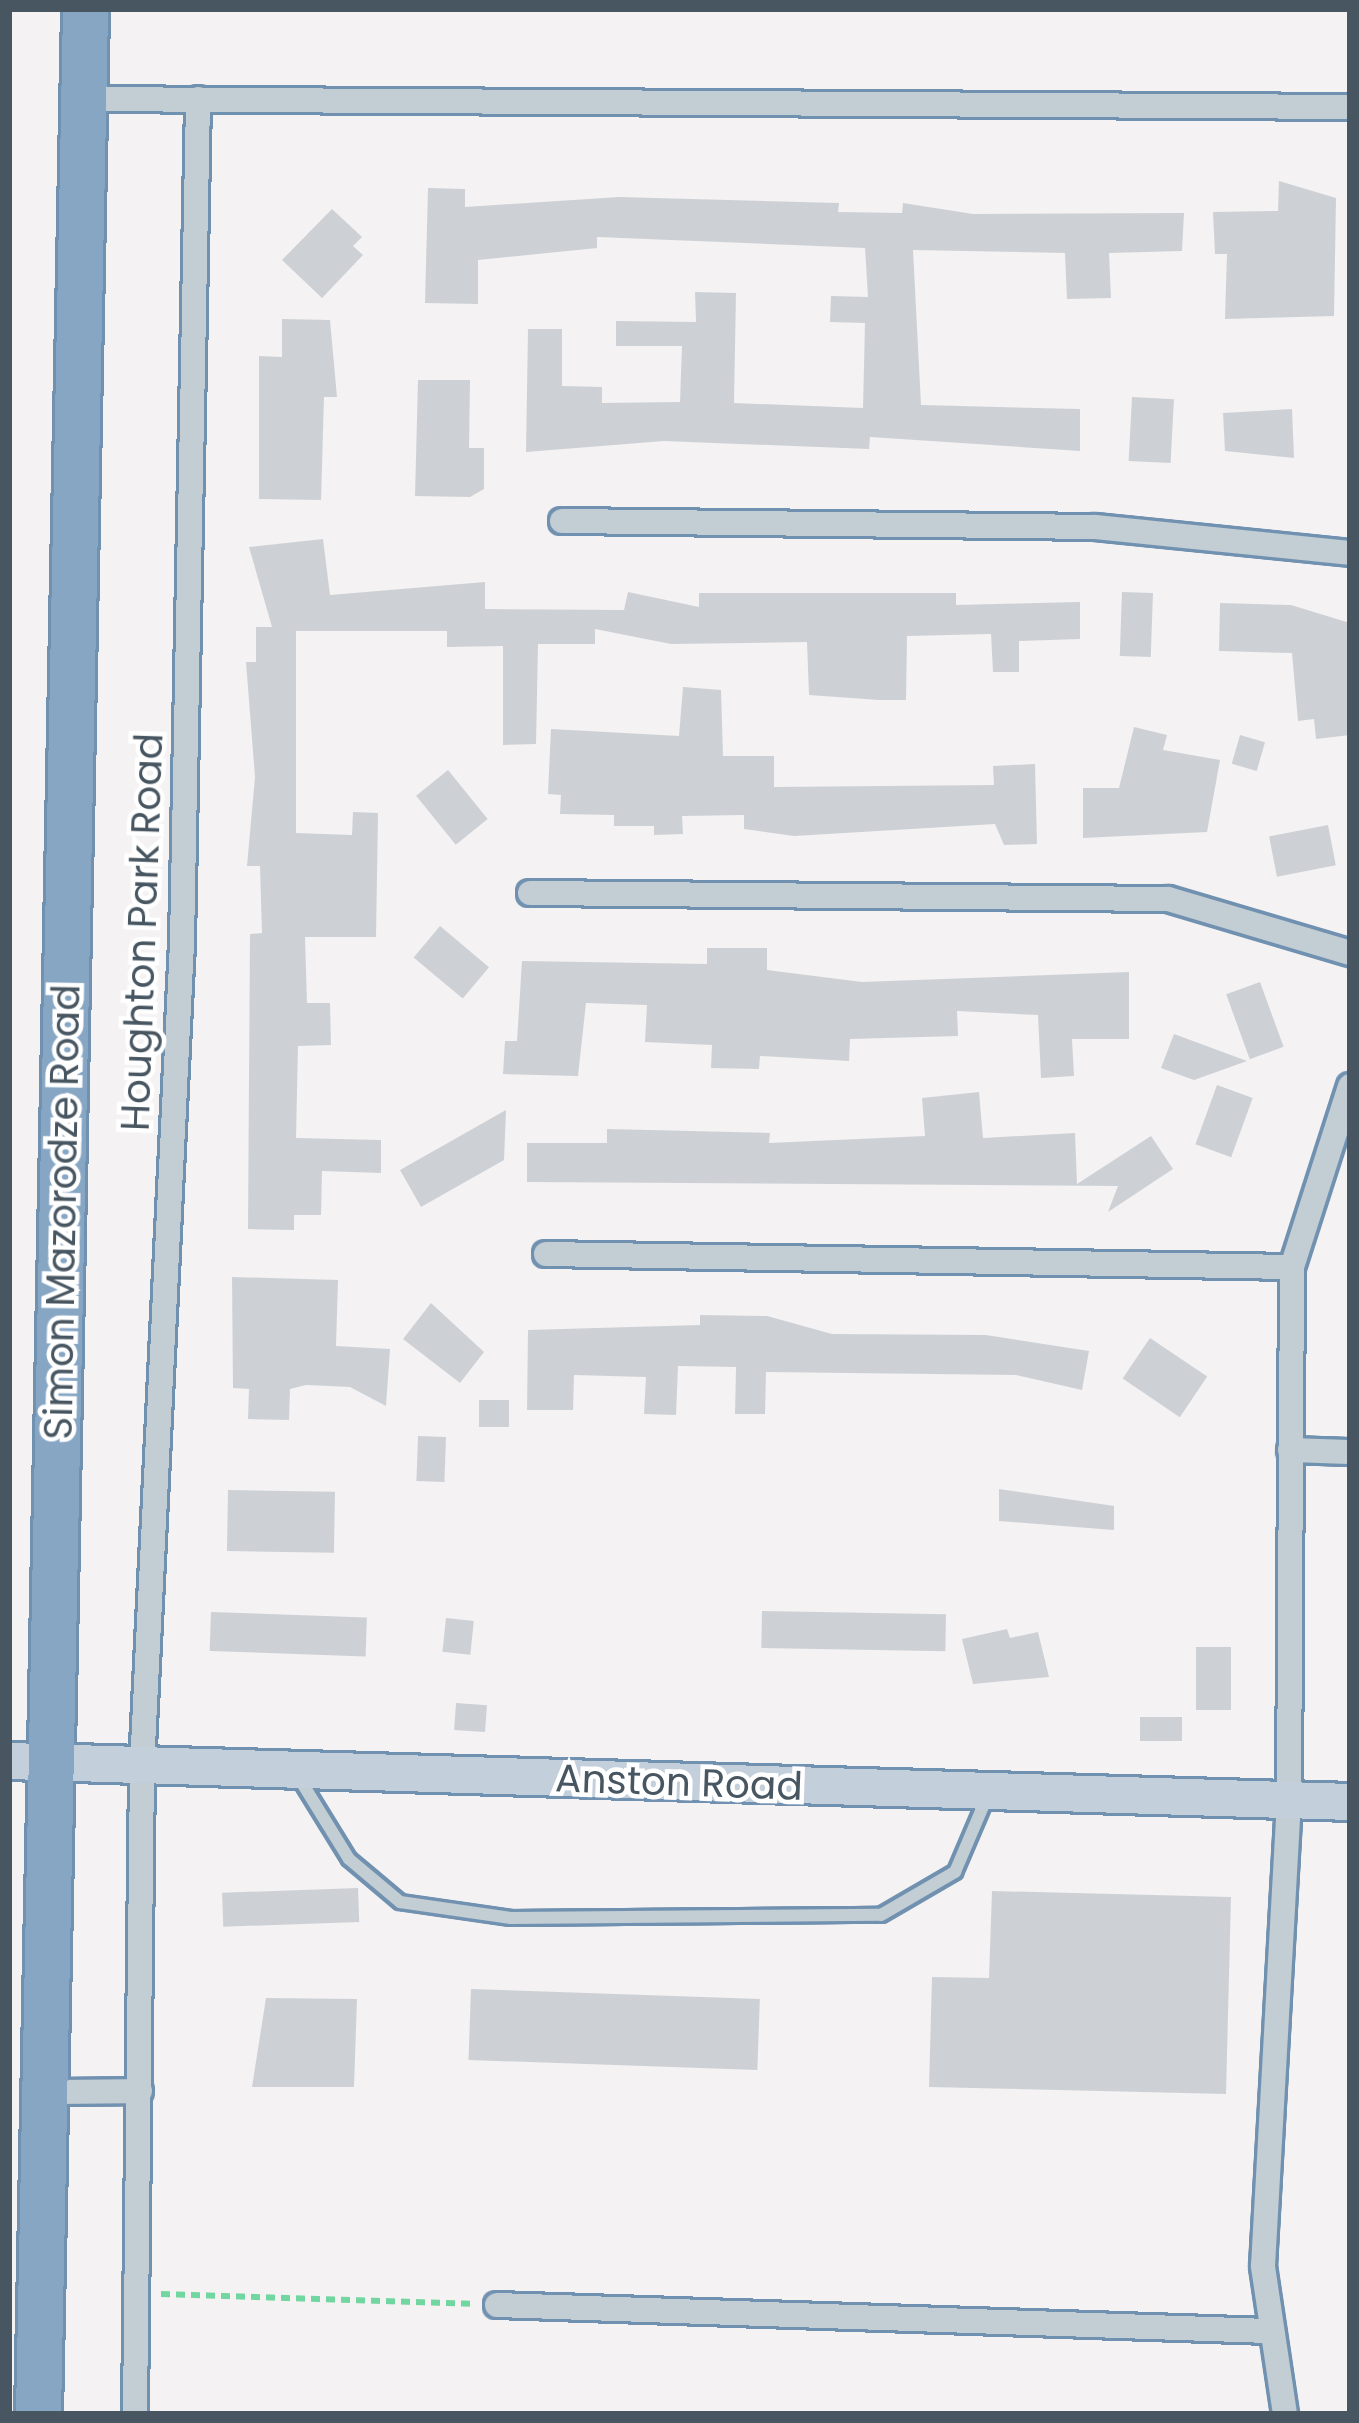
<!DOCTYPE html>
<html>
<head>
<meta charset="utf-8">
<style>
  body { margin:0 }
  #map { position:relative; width:1359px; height:2423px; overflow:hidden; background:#f4f2f2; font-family:Poppins,sans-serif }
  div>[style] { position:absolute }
  .building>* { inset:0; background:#cdd1d6; transform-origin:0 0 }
  .path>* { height:6px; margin-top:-3px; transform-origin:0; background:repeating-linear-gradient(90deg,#72d6a1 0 9px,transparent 0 15px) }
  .roads { filter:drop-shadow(3px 0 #7191b0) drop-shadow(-3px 0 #7191b0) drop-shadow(0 3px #7191b0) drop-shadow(0 -3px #7191b0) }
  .lane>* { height:12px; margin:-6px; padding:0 6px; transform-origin:6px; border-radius:6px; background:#c2cdd4 }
  .street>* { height:24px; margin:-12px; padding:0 12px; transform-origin:12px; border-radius:12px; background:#c2cdd4 }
  .secondary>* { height:36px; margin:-18px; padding:0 18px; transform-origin:18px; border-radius:18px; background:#c3d0dc }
  .highway>* { height:45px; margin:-22.5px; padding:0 22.5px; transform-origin:22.5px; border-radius:22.5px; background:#86a6c4 }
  span { translate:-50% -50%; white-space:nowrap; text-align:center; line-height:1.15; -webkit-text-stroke:9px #fff; paint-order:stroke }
  .street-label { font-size:39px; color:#475661 }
  .frame { position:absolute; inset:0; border:12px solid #475661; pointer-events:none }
</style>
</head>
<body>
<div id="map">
  <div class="building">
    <i style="clip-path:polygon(1279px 181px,1336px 198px,1334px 316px,1225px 319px,1227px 254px,1215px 254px,1213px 212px,1278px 211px)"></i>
    <i style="clip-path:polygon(428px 188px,465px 189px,465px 207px,619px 197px,839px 203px,838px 212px,902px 213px,903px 203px,973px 214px,1184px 213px,1182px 251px,1109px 253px,1111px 298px,1067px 299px,1065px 253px,913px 250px,921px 405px,1080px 409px,1080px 451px,870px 437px,869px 449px,664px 441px,526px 452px,528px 329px,562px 329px,562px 386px,602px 387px,602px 403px,680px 402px,682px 346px,616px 346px,616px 321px,696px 322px,695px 292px,736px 293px,734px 403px,863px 408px,865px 323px,830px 322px,831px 296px,868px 297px,865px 248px,597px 237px,597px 248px,478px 260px,478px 304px,425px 303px)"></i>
    <i style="clip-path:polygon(332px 209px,362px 237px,353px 246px,363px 255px,322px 298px,282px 260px)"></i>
    <i style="clip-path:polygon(282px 319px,330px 320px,337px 397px,324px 397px,321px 500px,259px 499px,259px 356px,282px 357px)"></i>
    <i style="clip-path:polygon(418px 380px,470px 380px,469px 448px,484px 448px,484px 489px,470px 497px,415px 496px)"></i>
    <i style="left:1132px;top:397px;width:42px;height:64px;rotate:3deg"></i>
    <i style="clip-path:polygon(1292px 409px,1294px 458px,1225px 451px,1223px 413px)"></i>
    <i style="clip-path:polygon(323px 539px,330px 595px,485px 582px,485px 609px,624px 610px,628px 592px,699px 607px,699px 593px,956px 593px,956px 605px,1080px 602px,1080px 639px,1019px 641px,1019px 672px,993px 672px,991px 634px,907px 636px,906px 700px,879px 700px,809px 695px,807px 642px,671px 644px,595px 629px,595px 644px,538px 644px,536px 744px,503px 745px,503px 646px,447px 647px,447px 631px,296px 631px,296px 833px,352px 835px,353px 812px,378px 813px,376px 937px,305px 937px,307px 1003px,330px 1003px,331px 1045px,298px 1046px,296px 1138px,381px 1140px,381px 1173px,322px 1171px,321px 1215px,294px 1215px,294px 1230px,248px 1229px,250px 934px,262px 933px,260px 866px,247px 866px,255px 777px,246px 662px,256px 662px,256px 627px,272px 627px,249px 547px)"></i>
    <i style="left:1122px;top:592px;width:31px;height:64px;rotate:2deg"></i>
    <i style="clip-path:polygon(1220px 603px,1291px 605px,1350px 623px,1350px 735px,1316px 739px,1314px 719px,1298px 721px,1292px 653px,1219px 651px)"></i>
    <i style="clip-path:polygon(683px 687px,721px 690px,723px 756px,774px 756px,774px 787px,994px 785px,993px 766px,1035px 764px,1037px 844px,1004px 845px,995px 824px,794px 836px,744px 829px,744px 815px,682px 816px,683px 834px,654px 835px,654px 826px,614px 826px,614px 815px,560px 814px,561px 795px,548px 794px,551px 729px,679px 736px)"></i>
    <i style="clip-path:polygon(1134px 727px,1167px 735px,1163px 750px,1220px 760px,1207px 832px,1083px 838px,1083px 788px,1119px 788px)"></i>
    <i style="left:1240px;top:735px;width:26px;height:30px;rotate:16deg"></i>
    <i style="left:448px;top:770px;width:63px;height:41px;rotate:51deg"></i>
    <i style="left:1328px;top:825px;width:41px;height:60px;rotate:79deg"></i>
    <i style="left:440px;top:926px;width:64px;height:41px;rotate:40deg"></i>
    <i style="clip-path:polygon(707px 948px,767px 948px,767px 970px,862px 982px,1129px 972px,1129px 1039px,1072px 1039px,1074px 1076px,1041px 1078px,1038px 1015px,957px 1011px,958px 1036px,850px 1039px,849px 1061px,760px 1056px,759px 1069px,711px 1068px,712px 1045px,645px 1042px,647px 1005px,586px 1003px,578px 1076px,503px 1074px,505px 1041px,517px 1041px,522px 961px,707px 964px)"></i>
    <i style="left:1260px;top:982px;width:69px;height:36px;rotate:70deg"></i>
    <i style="clip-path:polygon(1174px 1034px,1247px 1061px,1194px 1080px,1161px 1068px)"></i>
    <i style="left:1217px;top:1085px;width:38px;height:63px;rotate:20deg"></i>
    <i style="clip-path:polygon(979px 1092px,983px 1138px,1075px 1133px,1077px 1184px,1151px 1136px,1173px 1169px,1108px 1212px,1118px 1186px,527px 1182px,527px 1143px,607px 1143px,607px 1129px,770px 1133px,769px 1143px,925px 1136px,922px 1098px)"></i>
    <i style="clip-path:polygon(506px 1110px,504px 1160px,421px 1207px,400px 1170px)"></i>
    <i style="clip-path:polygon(232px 1277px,338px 1280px,336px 1346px,390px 1349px,386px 1406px,350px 1387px,306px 1385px,290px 1389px,289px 1420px,248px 1419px,249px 1389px,233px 1388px)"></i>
    <i style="clip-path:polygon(431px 1303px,484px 1352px,460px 1383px,403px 1339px)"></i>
    <i style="clip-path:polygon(700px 1315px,767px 1316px,832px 1334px,986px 1335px,1089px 1351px,1082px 1390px,1016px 1375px,766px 1372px,765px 1414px,735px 1414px,736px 1367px,678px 1366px,676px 1415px,644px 1414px,646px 1377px,574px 1375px,573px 1410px,527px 1410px,528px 1330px,700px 1325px)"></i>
    <i style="left:1150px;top:1338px;width:69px;height:49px;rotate:34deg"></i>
    <i style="left:479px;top:1400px;width:30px;height:27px"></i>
    <i style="left:418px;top:1436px;width:28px;height:45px;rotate:2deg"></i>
    <i style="clip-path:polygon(999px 1489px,1114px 1506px,1114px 1530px,999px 1521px)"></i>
    <i style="left:228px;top:1490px;width:107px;height:61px;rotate:1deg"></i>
    <i style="left:762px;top:1611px;width:184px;height:37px;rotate:1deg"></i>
    <i style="left:211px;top:1612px;width:156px;height:39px;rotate:2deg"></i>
    <i style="left:446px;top:1618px;width:28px;height:34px;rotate:6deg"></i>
    <i style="clip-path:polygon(1007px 1629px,1010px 1638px,1038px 1632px,1049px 1677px,973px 1684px,962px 1639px)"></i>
    <i style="left:1196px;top:1647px;width:35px;height:63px"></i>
    <i style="left:456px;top:1703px;width:31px;height:27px;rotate:4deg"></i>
    <i style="left:1182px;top:1717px;width:24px;height:42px;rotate:90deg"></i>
    <i style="left:358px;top:1888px;width:34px;height:136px;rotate:88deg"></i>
    <i style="clip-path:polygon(992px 1891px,1231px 1897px,1226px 2094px,929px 2087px,932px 1977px,989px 1978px)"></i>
    <i style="left:471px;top:1989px;width:289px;height:71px;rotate:2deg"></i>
    <i style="clip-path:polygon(266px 1998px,357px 1999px,354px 2087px,252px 2087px)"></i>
  </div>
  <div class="path">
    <i style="left:161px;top:2294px;width:310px;rotate:1.8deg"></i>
  </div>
  <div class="roads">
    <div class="lane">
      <i style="left:299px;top:1778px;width:95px;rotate:58.3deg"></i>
      <i style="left:349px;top:1859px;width:67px;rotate:40.1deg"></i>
      <i style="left:400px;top:1902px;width:112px;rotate:8.2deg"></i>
      <i style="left:511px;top:1918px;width:370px;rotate:-0.5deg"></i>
      <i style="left:881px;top:1915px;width:86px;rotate:-30.2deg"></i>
      <i style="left:955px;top:1872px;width:82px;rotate:-66.9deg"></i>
    </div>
    <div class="street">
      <i style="left:83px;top:99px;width:1267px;rotate:0.36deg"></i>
      <i style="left:562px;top:521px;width:533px;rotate:0.64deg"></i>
      <i style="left:1095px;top:527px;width:256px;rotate:5.8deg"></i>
      <i style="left:530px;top:893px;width:638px;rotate:0.54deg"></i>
      <i style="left:1168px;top:899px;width:190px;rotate:16.5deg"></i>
      <i style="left:546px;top:1254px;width:746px;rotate:1deg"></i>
      <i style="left:1290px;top:1450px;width:60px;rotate:1.9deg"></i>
      <i style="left:46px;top:2092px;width:94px;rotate:-0.6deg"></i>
      <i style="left:497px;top:2305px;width:773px;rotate:1.93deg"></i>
      <i style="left:135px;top:2414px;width:647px;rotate:-89.38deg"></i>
      <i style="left:142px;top:1767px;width:826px;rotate:-87.22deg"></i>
      <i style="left:182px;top:942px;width:843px;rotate:-88.91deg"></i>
      <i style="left:1285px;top:2414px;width:150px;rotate:-98.5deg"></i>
      <i style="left:1263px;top:2266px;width:465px;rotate:-86.8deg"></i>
      <i style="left:1289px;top:1802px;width:535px;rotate:-89.68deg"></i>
      <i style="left:1292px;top:1267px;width:190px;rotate:-72.2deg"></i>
    </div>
    <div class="secondary">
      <i style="left:9px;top:1761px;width:1342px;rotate:1.75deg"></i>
    </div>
    <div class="highway">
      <i style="left:38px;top:2414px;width:2405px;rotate:-88.88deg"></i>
    </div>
  </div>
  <div class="street-label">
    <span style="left:143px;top:932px;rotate:-88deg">Houghton Park Road</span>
    <span style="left:63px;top:1212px;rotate:-89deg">Simon Mazorodze Road</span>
    <span style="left:679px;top:1783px;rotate:2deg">Anston Road</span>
  </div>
  <div class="frame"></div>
</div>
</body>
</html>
